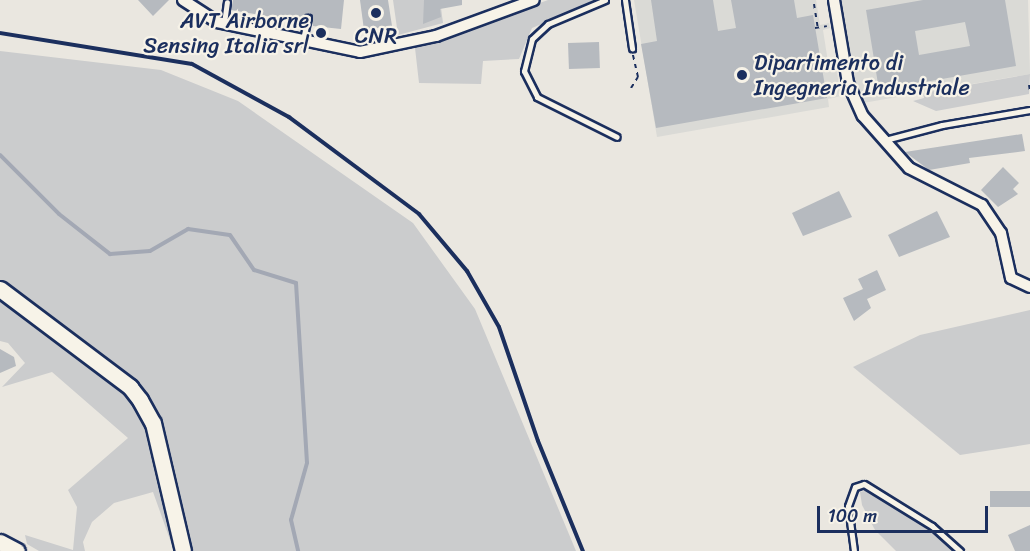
<!DOCTYPE html>
<html>
<head>
<meta charset="utf-8">
<style>
  body { margin:0 }
  #map { position:relative; width:1030px; height:551px; overflow:hidden; background:#eae7e0; font-family:Sriracha,sans-serif }
  div>[style] { position:absolute }
  .built>* { inset:0; background:#dadad6 }
  .green>* { inset:0; background:#cbcccd }
  .stream>* { height:4px; margin:-2px; padding:0 2px; transform-origin:2px; border-radius:2px; background:#a3a8b4 }
  .building>* { inset:0; background:#b6babf; transform-origin:0 0 }
  .path>* { height:2px; margin-top:-1px; transform-origin:0; background:repeating-linear-gradient(90deg,#1b2f5e 0 4.5px,transparent 0 9px) }
  .roads { filter:drop-shadow(2px 0 #1b2f5e) drop-shadow(-2px 0 #1b2f5e) drop-shadow(0 2px #1b2f5e) drop-shadow(0 -2px #1b2f5e) }
  .service>* { height:5px; margin:-2.5px; padding:0 2.5px; transform-origin:2.5px; border-radius:2.5px; background:#f7f3e8 }
  .minor>* { height:10px; margin:-5px; padding:0 5px; transform-origin:5px; border-radius:5px; background:#f7f3e8 }
  .secondary>* { height:15px; margin:-7.5px; padding:0 7.5px; transform-origin:7.5px; border-radius:7.5px; background:#f7f3e8 }
  .rail>* { height:4px; margin:-2px; padding:0 2px; transform-origin:2px; border-radius:2px; background:#1b2f5e }
  .dots>* { width:16px; height:16px; translate:-50% -50%; box-sizing:border-box; border:3px solid #f7f3e8; border-radius:50% }
  span { translate:-50% -50%; white-space:nowrap; text-align:center; line-height:1.15; -webkit-text-stroke:4.5px #f7f3e8; paint-order:stroke }
  .poi-label { font-size:22px; color:#1b2f5e }
  .right { translate:-100% -50%; text-align:right }
  .left { translate:0 -50%; text-align:left }
  .scale { position:absolute; left:817px; top:506px; width:171px; height:27px; box-sizing:border-box; border:3px solid #1b2f5e; border-top:0; padding-left:8px; font-size:18px; line-height:21px; white-space:nowrap; color:#1b2f5e; -webkit-text-stroke:4px #f7f3e8; paint-order:stroke }
</style>
</head>
<body>
<div id="map">
  <div class="built">
    <i style="clip-path:polygon(634px 0,816px 0,820px 25px,829px 23px,830px 28px,823px 30px,828px 62px,835px 61px,841px 96px,828px 99px,829px 107px,657px 137px)"></i>
    <i style="clip-path:polygon(841px 0,1028px 0,1030px 74px,863px 103px,856px 89px,853px 70px,857px 69px,856px 60px,851px 60px)"></i>
  </div>
  <div class="green">
    <i style="clip-path:polygon(393px 0,440px 0,443px 23px,398px 35px)"></i>
    <i style="clip-path:polygon(548px 0,599px 0,532px 28px,519px 59px,483px 61px,481px 84px,419px 83px,415px 48px)"></i>
    <i style="clip-path:polygon(0 51px,161px 70px,238px 101px,413px 223px,475px 309px,576px 551px,174px 551px,153px 492px,114px 503px,92px 522px,83px 542px,85px 551px,39px 551px,27px 544px,25px 535px,73px 550px,77px 507px,68px 490px,128px 438px,52px 372px,2px 387px,25px 363px,8px 343px,0 341px)"></i>
    <i style="clip-path:polygon(1030px 74px,1029px 94px,936px 111px,913px 101px,924px 98px,923px 93px)"></i>
    <i style="clip-path:polygon(1030px 310px,1030px 444px,960px 455px,853px 367px,920px 335px)"></i>
    <i style="clip-path:polygon(868px 490px,929px 527px,957px 551px,896px 551px,875px 530px,862px 505px,860px 492px)"></i>
  </div>
  <div class="stream">
    <i style="left:0;top:155px;width:83px;rotate:45deg"></i>
    <i style="left:59px;top:214px;width:65px;rotate:38.1deg"></i>
    <i style="left:110px;top:254px;width:40px;rotate:-4.3deg"></i>
    <i style="left:150px;top:251px;width:44px;rotate:-30.1deg"></i>
    <i style="left:188px;top:229px;width:42px;rotate:8.1deg"></i>
    <i style="left:230px;top:235px;width:42px;rotate:55.6deg"></i>
    <i style="left:254px;top:270px;width:44px;rotate:17.2deg"></i>
    <i style="left:296px;top:283px;width:180px;rotate:86.5deg"></i>
    <i style="left:307px;top:463px;width:59px;rotate:105.7deg"></i>
    <i style="left:291px;top:520px;width:32px;rotate:77deg"></i>
  </div>
  <div class="building">
    <i style="clip-path:polygon(138px 0,169px 0,153px 16px)"></i>
    <i style="clip-path:polygon(233px 0,344px 0,341px 29px,313px 26px,309px 13px,302px 22px,231px 10px)"></i>
    <i style="clip-path:polygon(360px 0,388px 0,392px 26px,364px 30px)"></i>
    <i style="clip-path:polygon(424px 0,462px 0,462px 5px,440px 9px,441px 17px,423px 24px)"></i>
    <i style="clip-path:polygon(651px 0,713px 0,718px 31px,736px 28px,731px 0,794px 0,797px 18px,813px 15px,827px 98px,656px 128px,641px 44px,657px 41px)"></i>
    <i style="clip-path:polygon(evenodd,923px 0,1005px 0,1016px 66px,879px 90px,866px 10px,923px 0,965px 22px,970px 46px,919px 55px,915px 31px,965px 22px)"></i>
    <i style="left:599px;top:42px;width:26px;height:31px;rotate:88deg"></i>
    <i style="clip-path:polygon(1022px 134px,1025px 151px,969px 158px,970px 163px,929px 170px,905px 152px)"></i>
    <i style="clip-path:polygon(1003px 167px,1019px 183px,1013px 189px,1018px 194px,998px 207px,981px 190px)"></i>
    <i style="clip-path:polygon(839px 191px,852px 217px,803px 236px,792px 213px)"></i>
    <i style="clip-path:polygon(937px 211px,950px 237px,899px 257px,888px 235px)"></i>
    <i style="clip-path:polygon(877px 270px,886px 290px,867px 299px,871px 308px,854px 321px,843px 298px,863px 289px,858px 279px)"></i>
    <i style="clip-path:polygon(0 349px,14px 357px,16px 366px,0 373px)"></i>
    <i style="left:1030px;top:491px;width:16px;height:40px;rotate:90deg"></i>
    <i style="clip-path:polygon(1030px 525px,1030px 551px,1015px 551px,1008px 535px)"></i>
  </div>
  <div class="path">
    <i style="left:814px;top:4px;width:24px;rotate:81deg"></i>
    <i style="left:815px;top:28px;width:12px;rotate:-9deg"></i>
    <i style="left:1029px;top:85px;width:6px;rotate:81deg"></i>
    <i style="left:631px;top:88px;width:13px;rotate:-58deg"></i>
    <i style="left:638px;top:77px;width:23px;rotate:-103deg"></i>
  </div>
  <div class="roads">
    <div class="service">
      <i style="left:605px;top:0;width:62px;rotate:157.2deg"></i>
      <i style="left:548px;top:24px;width:22px;rotate:137deg"></i>
      <i style="left:532px;top:39px;width:33px;rotate:104deg"></i>
      <i style="left:524px;top:71px;width:29px;rotate:63deg"></i>
      <i style="left:537px;top:97px;width:89px;rotate:26.6deg"></i>
      <i style="left:625px;top:0;width:49px;rotate:81.7deg"></i>
      <i style="left:224px;top:23px;width:21px;rotate:-82deg"></i>
      <i style="left:303px;top:39px;width:22px;rotate:-77deg"></i>
      <i style="left:885px;top:140px;width:59px;rotate:-14.7deg"></i>
      <i style="left:942px;top:125px;width:89px;rotate:-9.7deg"></i>
      <i style="left:854px;top:551px;width:45px;rotate:-97.6deg"></i>
      <i style="left:848px;top:506px;width:20px;rotate:-70deg"></i>
      <i style="left:855px;top:487px;width:9px;rotate:-18deg"></i>
      <i style="left:864px;top:484px;width:80px;rotate:31.7deg"></i>
      <i style="left:932px;top:526px;width:38px;rotate:42deg"></i>
    </div>
    <div class="minor">
      <i style="left:183px;top:0;width:40px;rotate:32.9deg"></i>
      <i style="left:217px;top:22px;width:146px;rotate:11.8deg"></i>
      <i style="left:360px;top:52px;width:78px;rotate:-11.9deg"></i>
      <i style="left:436px;top:36px;width:104px;rotate:-20.2deg"></i>
      <i style="left:834px;top:0;width:84px;rotate:80.4deg"></i>
      <i style="left:848px;top:83px;width:36px;rotate:66deg"></i>
      <i style="left:863px;top:116px;width:69px;rotate:48.5deg"></i>
      <i style="left:909px;top:168px;width:82px;rotate:26.9deg"></i>
      <i style="left:982px;top:205px;width:34px;rotate:56deg"></i>
      <i style="left:1001px;top:233px;width:46px;rotate:77.5deg"></i>
      <i style="left:1011px;top:278px;width:21px;rotate:25deg"></i>
    </div>
    <div class="secondary">
      <i style="left:0;top:289px;width:163px;rotate:37deg"></i>
      <i style="left:130px;top:387px;width:16px;rotate:52deg"></i>
      <i style="left:140px;top:400px;width:26px;rotate:61deg"></i>
      <i style="left:153px;top:423px;width:131px;rotate:76.8deg"></i>
      <i style="left:0;top:542px;width:19px;rotate:28deg"></i>
    </div>
  </div>
  <div class="rail">
    <i style="left:0;top:33px;width:194px;rotate:9.2deg"></i>
    <i style="left:192px;top:64px;width:111px;rotate:28.7deg"></i>
    <i style="left:289px;top:117px;width:162px;rotate:36.7deg"></i>
    <i style="left:419px;top:214px;width:75px;rotate:49.9deg"></i>
    <i style="left:467px;top:271px;width:64px;rotate:60.3deg"></i>
    <i style="left:499px;top:327px;width:120px;rotate:71.1deg"></i>
    <i style="left:538px;top:441px;width:119px;rotate:67.8deg"></i>
  </div>
  <div class="dots">
    <i style="left:376px;top:13px;background:#1b2f5e"></i>
    <i style="left:321px;top:33px;background:#1b2f5e"></i>
    <i style="left:742px;top:75px;background:#1b2f5e"></i>
  </div>
  <div class="poi-label">
    <span class="right" style="left:309px;top:33px">AVT Airborne<br>Sensing Italia srl</span>
    <span style="left:376px;top:36px">CNR</span>
    <span class="left" style="left:754px;top:75px">Dipartimento di<br>Ingegneria Industriale</span>
  </div>
  <div class="scale">100 m</div>
</div>
</body>
</html>
